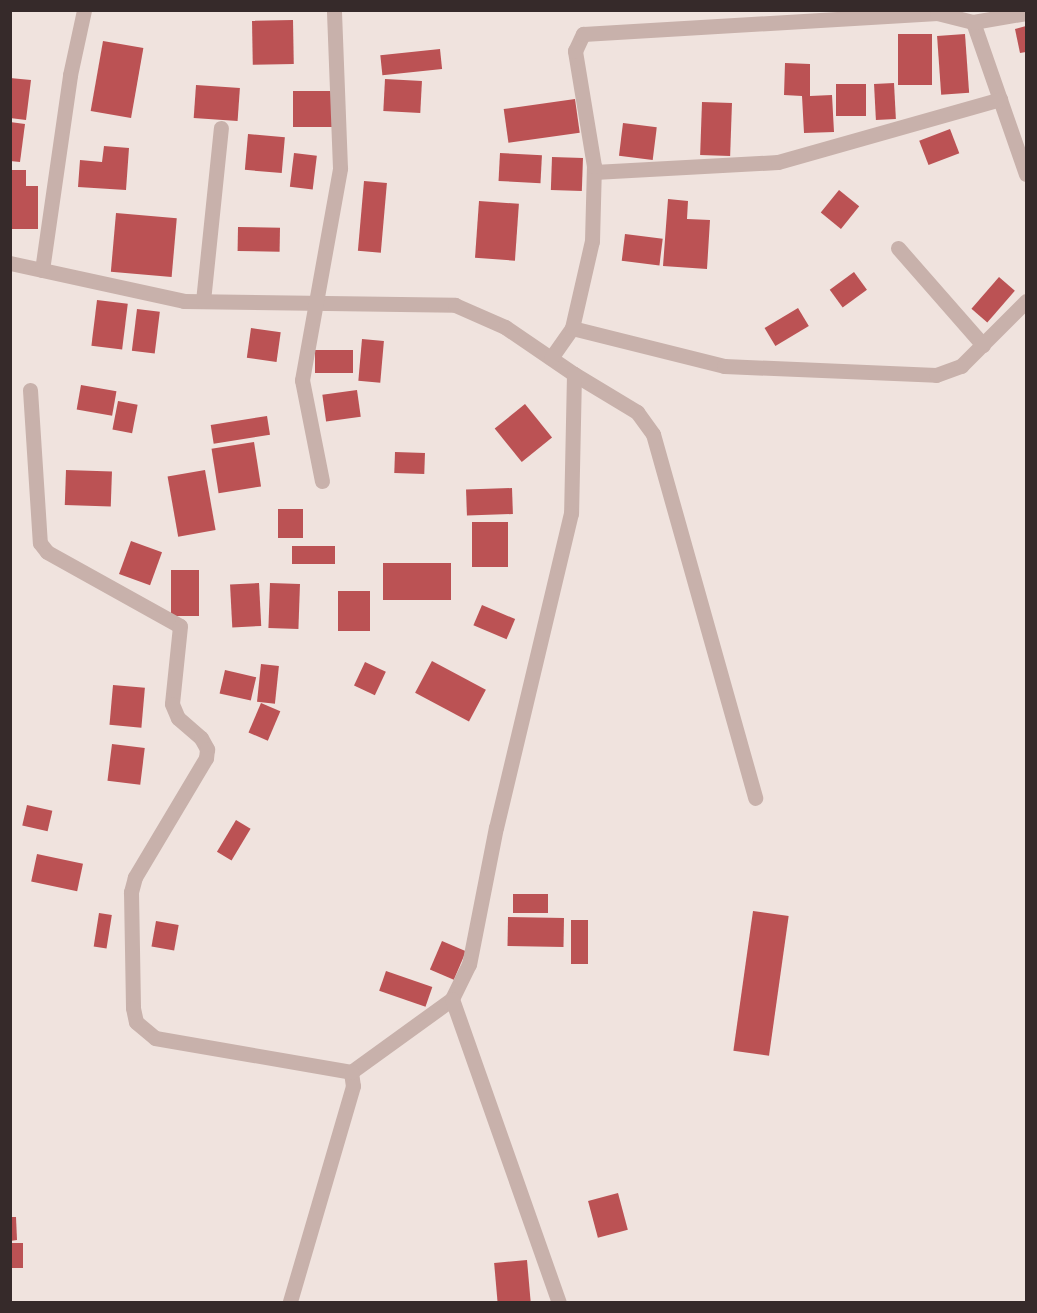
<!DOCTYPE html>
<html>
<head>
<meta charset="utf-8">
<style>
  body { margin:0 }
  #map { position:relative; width:1037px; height:1313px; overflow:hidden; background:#f0e3de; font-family:Cabin,sans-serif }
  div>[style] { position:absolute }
  .building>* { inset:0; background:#bb5254; transform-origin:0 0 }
  .lane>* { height:15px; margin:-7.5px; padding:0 7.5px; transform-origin:7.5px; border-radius:7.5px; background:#c8b1ab }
  .street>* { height:15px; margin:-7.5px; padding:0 7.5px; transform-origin:7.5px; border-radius:7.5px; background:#c8b1ab }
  span { translate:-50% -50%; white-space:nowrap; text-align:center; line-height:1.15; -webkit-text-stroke:6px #f8eeea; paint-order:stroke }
  .frame { position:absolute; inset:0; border:12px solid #362a2a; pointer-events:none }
</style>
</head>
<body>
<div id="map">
  <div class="building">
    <i style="left:293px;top:20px;width:44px;height:41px;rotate:89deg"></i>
    <i style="clip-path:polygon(1026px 26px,1026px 52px,1020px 53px,1015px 29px)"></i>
    <i style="left:898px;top:34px;width:34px;height:51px"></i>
    <i style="left:965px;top:34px;width:59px;height:28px;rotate:86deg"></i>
    <i style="left:103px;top:41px;width:41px;height:71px;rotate:10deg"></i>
    <i style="left:440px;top:49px;width:20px;height:60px;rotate:84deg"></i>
    <i style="clip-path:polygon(785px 63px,810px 64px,810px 96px,832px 95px,834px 132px,804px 133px,802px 96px,784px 95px)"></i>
    <i style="clip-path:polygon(10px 78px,31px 80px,26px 120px,10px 118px)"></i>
    <i style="left:385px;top:79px;width:37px;height:32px;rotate:3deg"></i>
    <i style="left:894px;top:83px;width:36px;height:20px;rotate:87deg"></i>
    <i style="left:836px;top:84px;width:30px;height:32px"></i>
    <i style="left:196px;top:85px;width:44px;height:33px;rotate:4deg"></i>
    <i style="left:293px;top:91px;width:40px;height:36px"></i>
    <i style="left:575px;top:99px;width:34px;height:72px;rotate:82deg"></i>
    <i style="left:702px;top:102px;width:30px;height:53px;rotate:2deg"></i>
    <i style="clip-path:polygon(10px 122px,25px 124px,20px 162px,10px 161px)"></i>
    <i style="left:623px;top:123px;width:34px;height:33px;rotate:7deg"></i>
    <i style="left:950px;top:129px;width:26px;height:33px;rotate:69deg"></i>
    <i style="left:248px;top:134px;width:37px;height:36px;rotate:5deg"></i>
    <i style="clip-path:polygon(104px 146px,129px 148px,126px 190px,78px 187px,80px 160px,102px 162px)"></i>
    <i style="left:294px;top:153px;width:23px;height:34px;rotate:7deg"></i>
    <i style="left:500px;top:153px;width:42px;height:28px;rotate:3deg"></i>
    <i style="left:552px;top:157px;width:31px;height:33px;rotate:2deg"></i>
    <i style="clip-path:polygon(10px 170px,26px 170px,26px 186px,38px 186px,38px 229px,10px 229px)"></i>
    <i style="left:364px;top:181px;width:23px;height:70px;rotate:5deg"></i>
    <i style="left:839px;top:190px;width:26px;height:29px;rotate:39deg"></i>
    <i style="clip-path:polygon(668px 199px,688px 201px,687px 219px,710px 220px,707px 269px,663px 266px)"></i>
    <i style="left:479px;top:201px;width:40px;height:57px;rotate:4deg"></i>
    <i style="left:116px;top:213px;width:61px;height:59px;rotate:5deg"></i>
    <i style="left:238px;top:227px;width:42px;height:24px;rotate:1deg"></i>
    <i style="left:625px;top:234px;width:38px;height:27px;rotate:7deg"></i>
    <i style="left:854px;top:272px;width:22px;height:30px;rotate:54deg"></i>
    <i style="left:999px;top:277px;width:21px;height:42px;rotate:41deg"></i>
    <i style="left:97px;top:300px;width:31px;height:46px;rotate:7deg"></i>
    <i style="left:798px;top:308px;width:21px;height:39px;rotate:59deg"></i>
    <i style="left:137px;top:309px;width:23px;height:42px;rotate:7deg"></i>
    <i style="left:251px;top:328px;width:30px;height:30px;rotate:8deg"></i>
    <i style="left:362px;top:339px;width:22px;height:42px;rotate:5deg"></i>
    <i style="left:353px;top:350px;width:23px;height:38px;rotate:90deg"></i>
    <i style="left:81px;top:385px;width:36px;height:25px;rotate:10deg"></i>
    <i style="left:357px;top:390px;width:27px;height:35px;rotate:82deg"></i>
    <i style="left:118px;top:401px;width:20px;height:29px;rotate:11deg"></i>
    <i style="left:525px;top:404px;width:43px;height:39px;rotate:51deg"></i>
    <i style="left:267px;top:416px;width:19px;height:57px;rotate:81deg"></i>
    <i style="left:254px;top:442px;width:45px;height:43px;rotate:81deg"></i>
    <i style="left:395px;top:452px;width:30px;height:21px;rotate:2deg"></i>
    <i style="left:66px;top:470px;width:46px;height:35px;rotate:2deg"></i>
    <i style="left:205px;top:470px;width:61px;height:38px;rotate:80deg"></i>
    <i style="left:512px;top:488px;width:26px;height:46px;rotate:88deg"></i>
    <i style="left:278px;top:509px;width:25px;height:29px"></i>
    <i style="left:472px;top:522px;width:36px;height:45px"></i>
    <i style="left:131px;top:541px;width:33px;height:35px;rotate:20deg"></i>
    <i style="left:292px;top:546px;width:43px;height:18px"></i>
    <i style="left:383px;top:563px;width:68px;height:37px"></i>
    <i style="left:171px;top:570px;width:28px;height:46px"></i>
    <i style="left:259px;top:583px;width:43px;height:29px;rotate:87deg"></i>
    <i style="left:270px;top:583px;width:30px;height:45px;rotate:2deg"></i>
    <i style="left:338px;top:591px;width:32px;height:40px"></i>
    <i style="left:482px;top:605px;width:36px;height:22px;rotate:23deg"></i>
    <i style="left:432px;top:661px;width:61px;height:36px;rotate:28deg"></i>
    <i style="left:365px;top:662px;width:23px;height:26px;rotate:25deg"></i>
    <i style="left:261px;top:664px;width:18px;height:38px;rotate:6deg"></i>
    <i style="left:225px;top:670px;width:32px;height:24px;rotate:13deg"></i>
    <i style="left:113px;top:685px;width:32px;height:40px;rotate:5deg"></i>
    <i style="left:261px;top:703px;width:21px;height:32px;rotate:23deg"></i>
    <i style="left:112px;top:744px;width:33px;height:37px;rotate:7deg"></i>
    <i style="left:27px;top:805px;width:26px;height:21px;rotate:13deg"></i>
    <i style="left:236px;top:820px;width:17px;height:37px;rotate:31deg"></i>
    <i style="left:37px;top:854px;width:47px;height:28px;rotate:12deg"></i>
    <i style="left:513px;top:894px;width:35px;height:19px"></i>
    <i style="left:753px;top:911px;width:36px;height:141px;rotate:8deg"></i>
    <i style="left:99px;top:913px;width:13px;height:34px;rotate:9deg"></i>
    <i style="left:508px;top:917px;width:56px;height:29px;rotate:1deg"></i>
    <i style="left:571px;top:920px;width:17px;height:44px"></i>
    <i style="left:156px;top:921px;width:23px;height:26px;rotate:10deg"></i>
    <i style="left:442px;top:941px;width:26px;height:31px;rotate:23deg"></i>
    <i style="left:386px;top:971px;width:49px;height:21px;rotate:19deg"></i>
    <i style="left:618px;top:1193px;width:38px;height:31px;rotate:75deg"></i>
    <i style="clip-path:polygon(10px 1217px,16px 1217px,17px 1240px,10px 1241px)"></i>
    <i style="left:10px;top:1243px;width:13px;height:25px"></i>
    <i style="left:527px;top:1260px;width:42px;height:33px;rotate:85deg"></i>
  </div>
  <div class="lane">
    <i style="left:574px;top:374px;width:74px;rotate:31.1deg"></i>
    <i style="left:637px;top:412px;width:27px;rotate:54deg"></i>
    <i style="left:653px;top:434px;width:378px;rotate:74.3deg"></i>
  </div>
  <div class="street">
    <i style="left:973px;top:22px;width:161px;rotate:70.8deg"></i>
    <i style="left:594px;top:172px;width:184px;rotate:-3.1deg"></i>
    <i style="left:778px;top:162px;width:231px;rotate:-15.8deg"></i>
    <i style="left:898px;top:248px;width:129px;rotate:48.8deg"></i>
    <i style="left:10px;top:263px;width:178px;rotate:12.3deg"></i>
    <i style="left:184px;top:301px;width:271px;rotate:0.8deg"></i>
    <i style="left:455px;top:305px;width:55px;rotate:23.7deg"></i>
    <i style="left:505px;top:327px;width:83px;rotate:34.3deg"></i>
    <i style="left:574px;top:374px;width:139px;rotate:91.2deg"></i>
    <i style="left:571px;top:513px;width:323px;rotate:103.4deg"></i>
    <i style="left:496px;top:827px;width:140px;rotate:101.1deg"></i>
    <i style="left:469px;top:964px;width:39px;rotate:116deg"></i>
    <i style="left:452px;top:999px;width:125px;rotate:144.1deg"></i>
    <i style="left:351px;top:1072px;width:14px;rotate:82deg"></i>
    <i style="left:353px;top:1086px;width:225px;rotate:106.3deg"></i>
    <i style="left:42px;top:270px;width:197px;rotate:-81.8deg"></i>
    <i style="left:70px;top:75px;width:66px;rotate:-77.8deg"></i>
    <i style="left:203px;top:301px;width:174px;rotate:-84.1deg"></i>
    <i style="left:572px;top:328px;width:157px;rotate:14deg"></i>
    <i style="left:724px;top:366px;width:212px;rotate:2.4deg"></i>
    <i style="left:936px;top:375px;width:27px;rotate:-20deg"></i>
    <i style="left:961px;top:366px;width:92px;rotate:-45deg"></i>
    <i style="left:551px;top:358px;width:37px;rotate:-55deg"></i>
    <i style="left:572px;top:328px;width:89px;rotate:-77.1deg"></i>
    <i style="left:592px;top:241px;width:75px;rotate:-88.5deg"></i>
    <i style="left:594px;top:166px;width:117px;rotate:-99.4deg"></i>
    <i style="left:575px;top:51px;width:19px;rotate:-65deg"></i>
    <i style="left:583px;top:34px;width:355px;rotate:-3.4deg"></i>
    <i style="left:937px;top:13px;width:37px;rotate:14deg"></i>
    <i style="left:973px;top:22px;width:54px;rotate:-9.6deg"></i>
    <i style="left:30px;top:390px;width:153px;rotate:86.3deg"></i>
    <i style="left:40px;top:543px;width:11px;rotate:52deg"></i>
    <i style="left:47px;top:552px;width:152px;rotate:29.1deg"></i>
    <i style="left:180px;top:626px;width:78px;rotate:95.9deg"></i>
    <i style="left:172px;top:704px;width:15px;rotate:67deg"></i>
    <i style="left:178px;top:718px;width:30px;rotate:41deg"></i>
    <i style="left:201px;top:738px;width:13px;rotate:61deg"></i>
    <i style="left:207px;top:749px;width:9px;rotate:96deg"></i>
    <i style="left:206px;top:758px;width:139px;rotate:120.8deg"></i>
    <i style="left:135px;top:877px;width:16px;rotate:105deg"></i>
    <i style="left:131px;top:892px;width:116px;rotate:89deg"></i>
    <i style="left:133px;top:1008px;width:14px;rotate:78deg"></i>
    <i style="left:136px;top:1022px;width:25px;rotate:40deg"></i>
    <i style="left:155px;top:1038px;width:199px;rotate:9.8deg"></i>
    <i style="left:322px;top:481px;width:103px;rotate:-101.2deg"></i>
    <i style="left:302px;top:380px;width:215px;rotate:-79.8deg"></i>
    <i style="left:340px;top:168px;width:158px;rotate:-92.2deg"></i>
    <i style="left:452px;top:999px;width:321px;rotate:70.6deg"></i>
  </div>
  <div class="frame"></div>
</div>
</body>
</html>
